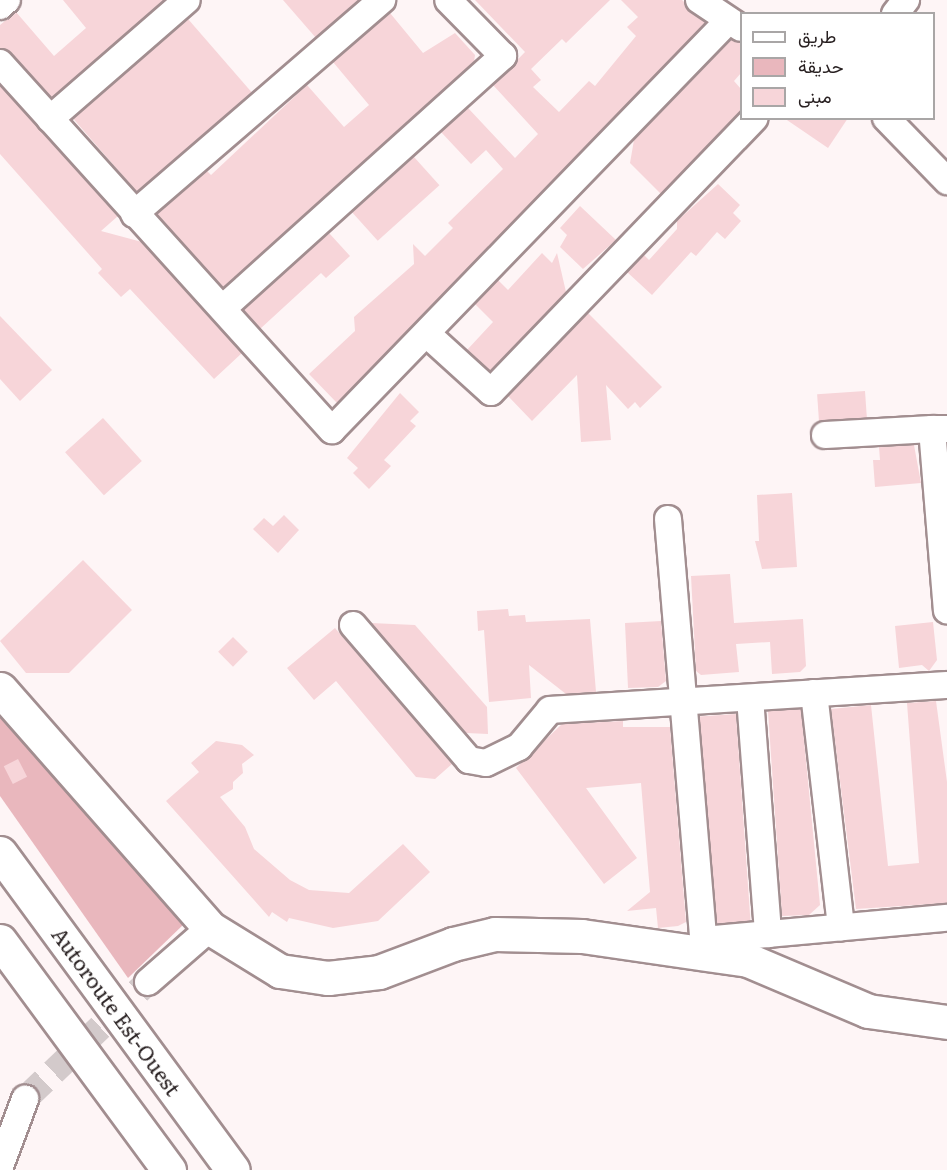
<!DOCTYPE html>
<html>
<head>
<meta charset="utf-8">
<style>
  body { margin:0 }
  #map { position:relative; width:947px; height:1170px; overflow:hidden; background:#fef5f6; font-family:Literata,Vazirmatn,serif }
  div>[style] { position:absolute }
  .green>* { inset:0; background:#e9b7bd }
  .building>* { inset:0; background:#f7d5d9; transform-origin:0 0 }
  .minor-tunnel>* { height:26px; margin-top:-13px; transform-origin:0; background:repeating-linear-gradient(90deg,#d3cacb 0 26px,transparent 0 39px) }
  .roads { filter:drop-shadow(2px 0 #a28e90) drop-shadow(-2px 0 #a28e90) drop-shadow(0 2px #a28e90) drop-shadow(0 -2px #a28e90) }
  .minor>* { height:26px; margin:-13px; padding:0 13px; transform-origin:13px; border-radius:13px; background:#fff }
  .major>* { height:33px; margin:-16.5px; padding:0 16.5px; transform-origin:16.5px; border-radius:16.5px; background:#fff }
  .highway>* { height:33px; margin:-16.5px; padding:0 16.5px; transform-origin:16.5px; border-radius:16.5px; background:#fff }
  span { translate:-50% -50%; white-space:nowrap; text-align:center; line-height:1.15; -webkit-text-stroke:5px #fff; paint-order:stroke }
  .street-label { font-size:21px; color:#282021 }
  .legend { position:absolute; left:740px; top:12px; width:195px; height:108px; box-sizing:border-box; background:#fff; border:2px solid #a9a6a6; margin:0; padding:8px 10px; list-style:none; font-size:18px; color:#282021 }
  .legend li { display:flex; align-items:center; gap:12px; height:30px }
  .legend b { width:30px; border:2px solid #a9a6a6 }
</style>
</head>
<body>
<div id="map">
  <div class="green">
    <i style="clip-path:polygon(0 709px,179px 913px,184px 924px,128px 978px,0 796px)"></i>
  </div>
  <div class="building">
    <i style="clip-path:polygon(63px 0,164px 0,52px 98px,11px 53px,0 48px,0 25px,16px 12px,54px 56px,86px 28px)"></i>
    <i style="clip-path:polygon(283px 0,359px 0,316px 38px)"></i>
    <i style="clip-path:polygon(475px 0,610px 0,566px 43px,562px 39px,531px 69px,541px 80px,533px 87px,559px 112px,589px 81px,595px 86px,636px 36px,627px 27px,638px 17px,621px 0,682px 0,706px 23px,337px 403px,309px 374px,355px 331px,354px 317px,414px 264px,413px 244px,425px 256px,453px 228px,448px 223px,503px 169px,486px 150px,471px 164px,441px 132px,468px 108px,515px 158px,538px 134px,493px 85px,525px 52px)"></i>
    <i style="clip-path:polygon(390px 13px,423px 53px,455px 33px,475px 55px,474px 62px,223px 288px,157px 214px,207px 171px,211px 175px,307px 85px,344px 127px,369px 105px,333px 62px)"></i>
    <i style="left:188px;top:19px;width:97px;height:152px;rotate:49deg"></i>
    <i style="clip-path:polygon(731px 40px,741px 43px,741px 73px,734px 81px,741px 89px,741px 110px,661px 194px,630px 163px,634px 140px)"></i>
    <i style="clip-path:polygon(0 85px,118px 216px,101px 231px,142px 242px,242px 353px,214px 379px,130px 289px,121px 297px,98px 273px,102px 269px,0 154px)"></i>
    <i style="clip-path:polygon(784px 118px,848px 118px,828px 148px)"></i>
    <i style="left:414px;top:157px;width:38px;height:83px;rotate:48deg"></i>
    <i style="clip-path:polygon(718px 184px,740px 205px,733px 213px,741px 221px,725px 239px,717px 232px,696px 256px,691px 252px,652px 295px,627px 272px,644px 255px,649px 260px,677px 229px,677px 221px)"></i>
    <i style="clip-path:polygon(580px 206px,616px 240px,583px 269px,560px 247px,567px 235px,560px 228px)"></i>
    <i style="clip-path:polygon(329px 233px,350px 256px,326px 278px,321px 273px,260px 329px,243px 310px)"></i>
    <i style="clip-path:polygon(542px 253px,552px 263px,557px 253px,566px 292px,490px 371px,467px 350px,493px 322px,475px 304px,498px 280px,508px 290px)"></i>
    <i style="clip-path:polygon(588px 313px,662px 387px,640px 408px,635px 402px,628px 409px,606px 385px,611px 440px,581px 442px,577px 375px,532px 421px,508px 396px)"></i>
    <i style="clip-path:polygon(0 316px,52px 370px,20px 401px,0 379px)"></i>
    <i style="left:865px;top:391px;width:27px;height:48px;rotate:86deg"></i>
    <i style="clip-path:polygon(400px 393px,419px 412px,410px 421px,416px 426px,384px 460px,391px 466px,369px 489px,353px 473px,358px 468px,347px 458px)"></i>
    <i style="left:103px;top:418px;width:58px;height:51px;rotate:48deg"></i>
    <i style="clip-path:polygon(914px 445px,921px 483px,875px 487px,873px 460px,880px 460px,879px 447px)"></i>
    <i style="clip-path:polygon(792px 493px,797px 567px,762px 569px,755px 541px,759px 541px,757px 495px)"></i>
    <i style="clip-path:polygon(284px 515px,299px 530px,278px 553px,253px 529px,264px 518px,273px 526px)"></i>
    <i style="clip-path:polygon(83px 560px,132px 610px,69px 673px,26px 673px,0 641px)"></i>
    <i style="clip-path:polygon(730px 574px,734px 623px,803px 619px,806px 666px,800px 672px,772px 674px,770px 642px,736px 644px,739px 672px,701px 675px,696px 671px,691px 576px)"></i>
    <i style="clip-path:polygon(508px 609px,509px 616px,525px 615px,526px 622px,590px 619px,596px 692px,566px 694px,529px 665px,531px 698px,489px 702px,484px 630px,478px 631px,477px 611px)"></i>
    <i style="clip-path:polygon(661px 621px,666px 681px,658px 687px,628px 688px,625px 623px)"></i>
    <i style="clip-path:polygon(933px 622px,937px 660px,929px 671px,922px 665px,899px 668px,895px 626px)"></i>
    <i style="clip-path:polygon(371px 623px,415px 625px,487px 707px,488px 734px,466px 733px)"></i>
    <i style="clip-path:polygon(335px 628px,452px 764px,435px 779px,416px 777px,336px 681px,314px 700px,287px 668px)"></i>
    <i style="left:233px;top:637px;width:21px;height:21px;rotate:45deg"></i>
    <i style="clip-path:polygon(936px 701px,947px 782px,947px 903px,856px 909px,831px 709px,871px 705px,888px 866px,919px 863px,907px 703px)"></i>
    <i style="clip-path:polygon(801px 709px,820px 905px,809px 915px,782px 916px,768px 711px)"></i>
    <i style="left:736px;top:714px;width:208px;height:37px;rotate:86deg"></i>
    <i style="clip-path:polygon(623px 721px,623px 727px,670px 727px,686px 922px,678px 926px,658px 928px,656px 908px,627px 911px,650px 892px,641px 783px,586px 788px,637px 858px,604px 884px,516px 768px,562px 724px)"></i>
    <i style="clip-path:polygon(216px 741px,242px 745px,254px 755px,242px 764px,243px 773px,233px 782px,233px 789px,220px 797px,245px 827px,254px 849px,290px 880px,309px 890px,349px 893px,403px 844px,430px 872px,378px 921px,333px 928px,289px 918px,287px 922px,272px 912px,269px 917px,166px 801px,199px 772px,191px 763px)"></i>
    <i style="left:18px;top:759px;width:20px;height:16px;rotate:63deg"></i>
  </div>
  <div class="minor-tunnel">
    <i style="left:25px;top:1099px;width:170px;rotate:-43.6deg"></i>
  </div>
  <div class="roads">
    <div class="minor">
      <i style="left:699px;top:0;width:50px;rotate:33.7deg"></i>
      <i style="left:0;top:6px;width:9px;rotate:-41deg"></i>
      <i style="left:895px;top:14px;width:18px;rotate:-52deg"></i>
      <i style="left:0;top:63px;width:495px;rotate:47.9deg"></i>
      <i style="left:332px;top:430px;width:569px;rotate:-45.93deg"></i>
      <i style="left:886px;top:118px;width:88px;rotate:45.9deg"></i>
      <i style="left:50px;top:119px;width:181px;rotate:-41deg"></i>
      <i style="left:134px;top:214px;width:328px;rotate:-40.8deg"></i>
      <i style="left:223px;top:308px;width:377px;rotate:-42deg"></i>
      <i style="left:503px;top:56px;width:78px;rotate:-134.5deg"></i>
      <i style="left:427px;top:334px;width:86px;rotate:42.2deg"></i>
      <i style="left:491px;top:392px;width:380px;rotate:-46.1deg"></i>
      <i style="left:947px;top:429px;width:15px;rotate:180deg"></i>
      <i style="left:932px;top:429px;width:182px;rotate:85.3deg"></i>
      <i style="left:825px;top:435px;width:107px;rotate:-3.2deg"></i>
      <i style="left:668px;top:519px;width:422px;rotate:85.2deg"></i>
      <i style="left:353px;top:625px;width:178px;rotate:49.3deg"></i>
      <i style="left:469px;top:760px;width:17px;rotate:10deg"></i>
      <i style="left:486px;top:763px;width:37px;rotate:-26deg"></i>
      <i style="left:519px;top:747px;width:48px;rotate:-50deg"></i>
      <i style="left:550px;top:710px;width:398px;rotate:-3.6deg"></i>
      <i style="left:814px;top:693px;width:236px;rotate:83.4deg"></i>
      <i style="left:750px;top:698px;width:237px;rotate:85.6deg"></i>
      <i style="left:703px;top:952px;width:12px;rotate:-90deg"></i>
      <i style="left:703px;top:940px;width:245px;rotate:-5.2deg"></i>
      <i style="left:148px;top:982px;width:82px;rotate:-41.1deg"></i>
      <i style="left:0;top:1166px;width:72px;rotate:-69.5deg"></i>
    </div>
    <div class="major">
      <i style="left:0;top:689px;width:318px;rotate:48.7deg"></i>
      <i style="left:210px;top:928px;width:82px;rotate:31.6deg"></i>
      <i style="left:280px;top:971px;width:49px;rotate:8.3deg"></i>
      <i style="left:328px;top:978px;width:51px;rotate:-6.7deg"></i>
      <i style="left:379px;top:972px;width:79px;rotate:-20.7deg"></i>
      <i style="left:453px;top:944px;width:43px;rotate:-13.4deg"></i>
      <i style="left:495px;top:934px;width:87px;rotate:1.3deg"></i>
      <i style="left:582px;top:936px;width:168px;rotate:8.2deg"></i>
      <i style="left:748px;top:960px;width:130px;rotate:23deg"></i>
      <i style="left:868px;top:1011px;width:80px;rotate:7.9deg"></i>
    </div>
    <div class="highway">
      <i style="left:0;top:853px;width:393px;rotate:53.7deg"></i>
      <i style="left:0;top:941px;width:285px;rotate:53.6deg"></i>
    </div>
  </div>
  <div class="street-label">
    <span style="left:117px;top:1011px;rotate:54deg">Autoroute Est-Ouest</span>
  </div>
  <ul class="legend">
  <li><b style="height:8px;background:#fff"></b>طريق</li>
  <li><b style="height:16px;background:#e9b7bd"></b>حديقة</li>
  <li><b style="height:16px;background:#f7d5d9"></b>مبنى</li>
  </ul>
</div>
</body>
</html>
